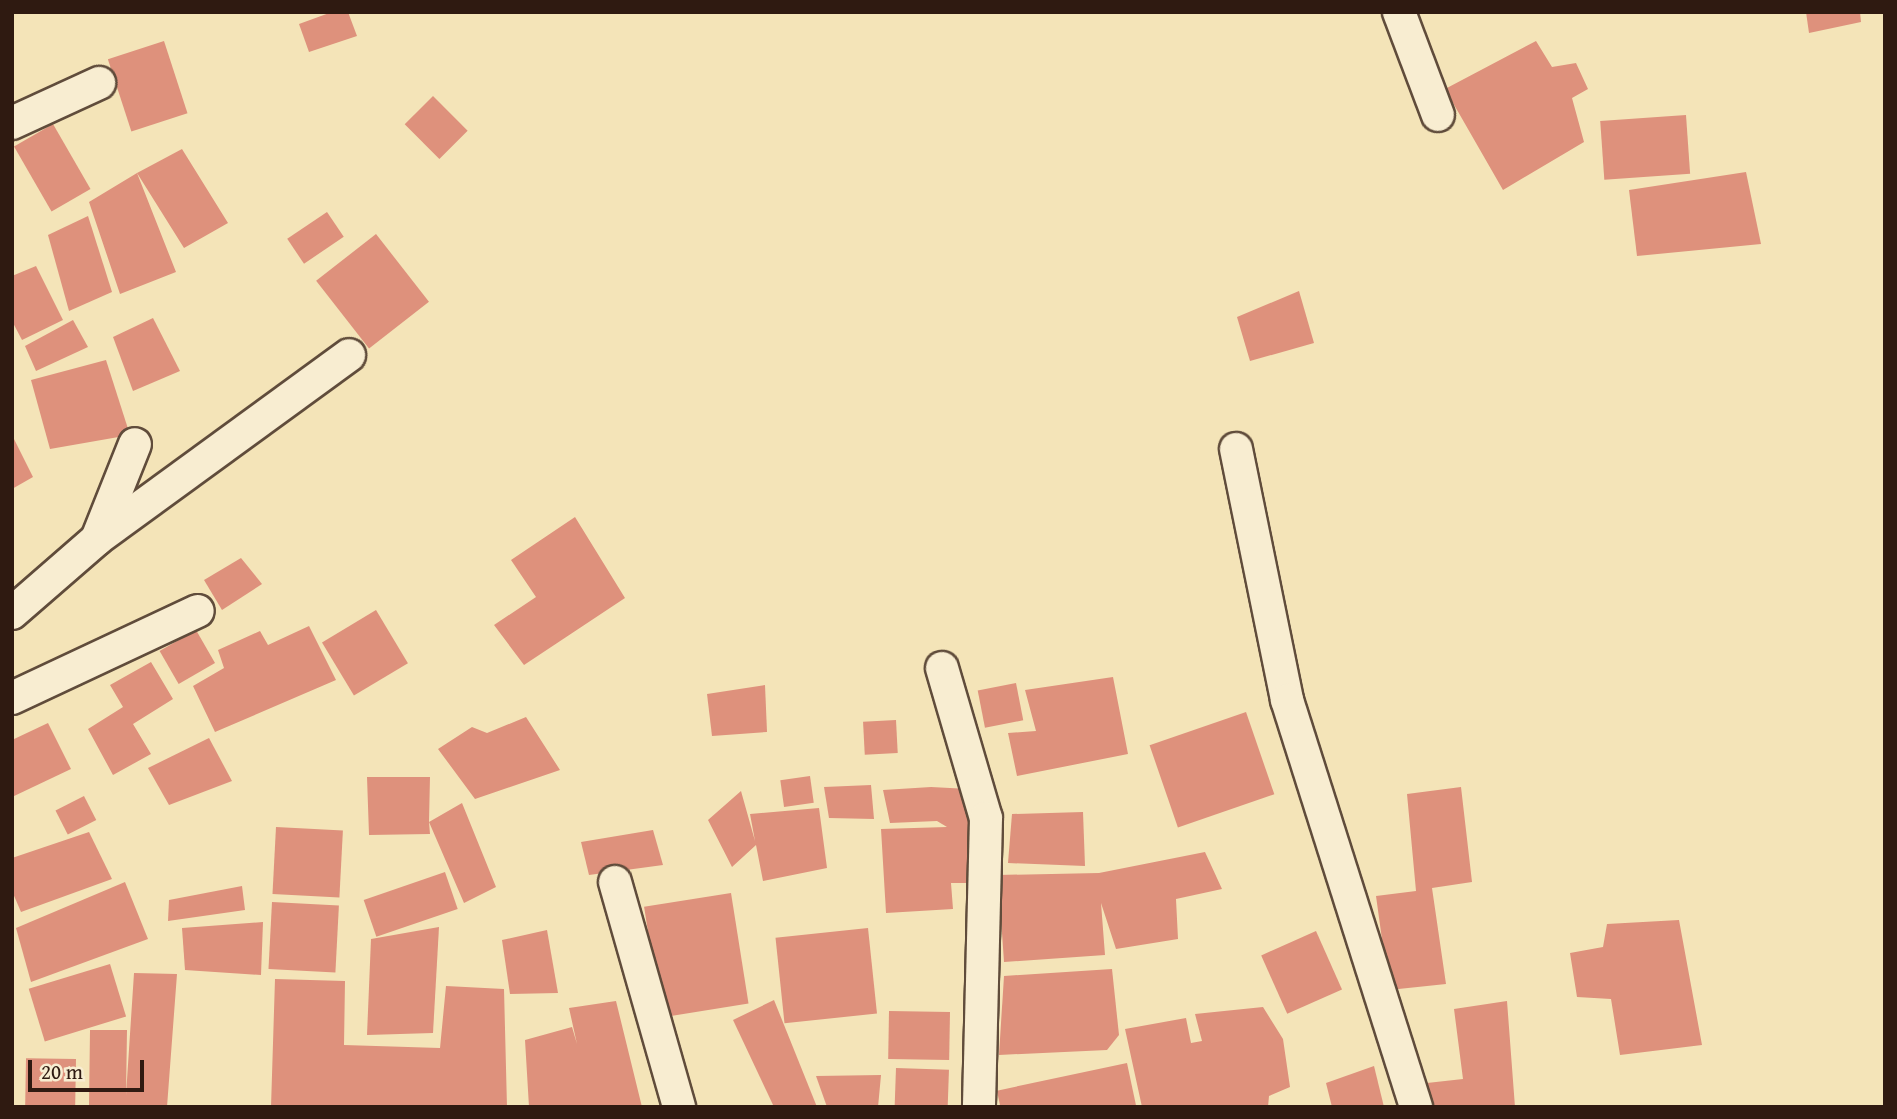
<!DOCTYPE html>
<html>
<head>
<meta charset="utf-8">
<style>
  body { margin:0 }
  #map { position:relative; width:1897px; height:1119px; overflow:hidden; background:#f4e4b8; font-family:"Gentium Book Plus",serif }
  div>[style] { position:absolute }
  .building>* { inset:0; background:#de917c; transform-origin:0 0 }
  .roads { filter:drop-shadow(2px 0 #604c3b) drop-shadow(-2px 0 #604c3b) drop-shadow(0 2px #604c3b) drop-shadow(0 -2px #604c3b) }
  .street>* { height:32px; margin:-16px; padding:0 16px; transform-origin:16px; border-radius:16px; background:#f8edd1 }
  span { translate:-50% -50%; white-space:nowrap; text-align:center; line-height:1.15; -webkit-text-stroke:6px #f8edd1; paint-order:stroke }
  .frame { position:absolute; inset:0; border:14px solid #2f1a11; pointer-events:none }
  .scale { position:absolute; left:28px; top:1060px; width:116px; height:32px; box-sizing:border-box; border:4px solid #2f1a11; border-top:0; padding-left:9px; font-size:21px; line-height:24px; white-space:nowrap; color:#2f1a11; -webkit-text-stroke:5px #f8edd1; paint-order:stroke }
</style>
</head>
<body>
<div id="map">
  <div class="building">
    <i style="clip-path:polygon(332px 12px,348px 12px,357px 36px,309px 52px,299px 24px)"></i>
    <i style="clip-path:polygon(1806px 12px,1860px 12px,1861px 22px,1809px 33px)"></i>
    <i style="left:164px;top:41px;width:76px;height:59px;rotate:72deg"></i>
    <i style="clip-path:polygon(1536px 41px,1552px 67px,1576px 63px,1588px 89px,1572px 98px,1584px 142px,1503px 190px,1445px 89px)"></i>
    <i style="left:433px;top:96px;width:49px;height:40px;rotate:45deg"></i>
    <i style="left:1686px;top:115px;width:59px;height:86px;rotate:86deg"></i>
    <i style="left:53px;top:124px;width:75px;height:45px;rotate:60deg"></i>
    <i style="clip-path:polygon(182px 149px,228px 223px,184px 248px,137px 173px,176px 272px,120px 294px,89px 202px,137px 173px)"></i>
    <i style="clip-path:polygon(1746px 172px,1761px 244px,1637px 256px,1629px 190px)"></i>
    <i style="left:327px;top:212px;width:30px;height:48px;rotate:56deg"></i>
    <i style="clip-path:polygon(88px 216px,112px 292px,69px 311px,48px 235px)"></i>
    <i style="left:376px;top:234px;width:86px;height:76px;rotate:52deg"></i>
    <i style="clip-path:polygon(36px 266px,63px 320px,22px 340px,12px 321px,12px 276px)"></i>
    <i style="clip-path:polygon(1299px 291px,1314px 343px,1250px 361px,1237px 317px)"></i>
    <i style="clip-path:polygon(153px 318px,180px 371px,133px 391px,113px 337px)"></i>
    <i style="clip-path:polygon(73px 320px,88px 347px,36px 371px,25px 346px)"></i>
    <i style="clip-path:polygon(106px 360px,130px 435px,50px 449px,31px 380px)"></i>
    <i style="clip-path:polygon(12px 435px,33px 477px,12px 489px)"></i>
    <i style="clip-path:polygon(575px 517px,625px 598px,524px 665px,494px 625px,536px 597px,511px 560px)"></i>
    <i style="clip-path:polygon(241px 558px,262px 584px,222px 610px,204px 580px)"></i>
    <i style="left:376px;top:610px;width:62px;height:63px;rotate:59deg"></i>
    <i style="clip-path:polygon(309px 626px,336px 680px,215px 732px,193px 686px,224px 668px,218px 650px,260px 631px,268px 645px)"></i>
    <i style="left:196px;top:630px;width:38px;height:42px;rotate:60deg"></i>
    <i style="clip-path:polygon(151px 662px,173px 699px,133px 724px,151px 754px,113px 775px,88px 729px,123px 707px,110px 685px)"></i>
    <i style="clip-path:polygon(1113px 677px,1128px 754px,1017px 776px,1008px 733px,1036px 731px,1025px 690px)"></i>
    <i style="left:1016px;top:683px;width:38px;height:39px;rotate:79deg"></i>
    <i style="clip-path:polygon(765px 685px,767px 732px,712px 736px,707px 694px)"></i>
    <i style="left:1246px;top:712px;width:87px;height:102px;rotate:71deg"></i>
    <i style="clip-path:polygon(526px 717px,560px 770px,475px 799px,438px 749px,472px 727px,487px 733px)"></i>
    <i style="left:896px;top:720px;width:33px;height:33px;rotate:87deg"></i>
    <i style="clip-path:polygon(48px 723px,71px 769px,12px 797px,12px 740px)"></i>
    <i style="clip-path:polygon(209px 738px,232px 781px,169px 805px,148px 768px)"></i>
    <i style="left:810px;top:776px;width:27px;height:30px;rotate:82deg"></i>
    <i style="clip-path:polygon(367px 777px,430px 777px,429px 822px,462px 803px,496px 887px,464px 903px,429px 822px,430px 834px,369px 835px)"></i>
    <i style="clip-path:polygon(871px 785px,874px 819px,829px 818px,824px 787px)"></i>
    <i style="clip-path:polygon(931px 787px,969px 789px,975px 883px,951px 883px,953px 909px,886px 913px,881px 829px,947px 827px,937px 821px,890px 823px,883px 790px)"></i>
    <i style="clip-path:polygon(1461px 787px,1472px 882px,1432px 888px,1446px 984px,1389px 990px,1376px 896px,1416px 891px,1407px 794px)"></i>
    <i style="clip-path:polygon(741px 791px,755px 841px,750px 814px,819px 808px,827px 868px,763px 881px,756px 845px,732px 867px,708px 820px)"></i>
    <i style="left:84px;top:796px;width:27px;height:32px;rotate:63deg"></i>
    <i style="clip-path:polygon(1083px 812px,1085px 866px,1008px 863px,1012px 814px)"></i>
    <i style="left:276px;top:827px;width:67px;height:67px;rotate:3deg"></i>
    <i style="clip-path:polygon(653px 830px,663px 865px,589px 875px,581px 842px)"></i>
    <i style="clip-path:polygon(89px 832px,112px 879px,21px 912px,12px 891px,12px 858px)"></i>
    <i style="clip-path:polygon(1205px 852px,1222px 889px,1176px 899px,1178px 939px,1116px 949px,1101px 903px,1105px 955px,1004px 962px,998px 875px,1099px 873px)"></i>
    <i style="left:445px;top:872px;width:39px;height:86px;rotate:71deg"></i>
    <i style="clip-path:polygon(125px 882px,148px 939px,31px 982px,16px 928px)"></i>
    <i style="clip-path:polygon(242px 886px,245px 910px,168px 921px,169px 900px)"></i>
    <i style="left:731px;top:893px;width:112px;height:88px;rotate:81deg"></i>
    <i style="left:272px;top:902px;width:67px;height:67px;rotate:3deg"></i>
    <i style="clip-path:polygon(1679px 920px,1702px 1045px,1620px 1055px,1611px 999px,1577px 997px,1570px 953px,1603px 947px,1607px 924px)"></i>
    <i style="clip-path:polygon(263px 922px,261px 975px,185px 970px,182px 928px)"></i>
    <i style="clip-path:polygon(439px 927px,433px 1033px,367px 1035px,371px 939px)"></i>
    <i style="left:868px;top:928px;width:86px;height:93px;rotate:84deg"></i>
    <i style="clip-path:polygon(547px 930px,558px 993px,510px 994px,502px 940px)"></i>
    <i style="left:1316px;top:931px;width:64px;height:60px;rotate:66deg"></i>
    <i style="left:110px;top:964px;width:55px;height:85px;rotate:73deg"></i>
    <i style="clip-path:polygon(1112px 969px,1119px 1035px,1107px 1050px,999px 1055px,1004px 976px)"></i>
    <i style="clip-path:polygon(134px 973px,177px 974px,167px 1107px,89px 1107px,90px 1030px,127px 1030px,126px 1095px)"></i>
    <i style="clip-path:polygon(275px 979px,345px 981px,344px 1045px,440px 1048px,446px 986px,504px 989px,507px 1107px,271px 1107px)"></i>
    <i style="clip-path:polygon(774px 1000px,817px 1107px,774px 1107px,733px 1020px)"></i>
    <i style="clip-path:polygon(616px 1001px,642px 1107px,529px 1107px,525px 1040px,572px 1027px,577px 1044px,569px 1008px)"></i>
    <i style="clip-path:polygon(1507px 1001px,1515px 1107px,1432px 1107px,1427px 1083px,1463px 1079px,1454px 1009px)"></i>
    <i style="clip-path:polygon(1263px 1007px,1283px 1039px,1290px 1087px,1269px 1096px,1268px 1107px,1142px 1107px,1125px 1029px,1186px 1018px,1191px 1043px,1202px 1041px,1195px 1014px)"></i>
    <i style="left:950px;top:1012px;width:48px;height:61px;rotate:91deg"></i>
    <i style="left:76px;top:1059px;width:48px;height:50px;rotate:91deg"></i>
    <i style="left:1127px;top:1063px;width:45px;height:133px;rotate:78deg"></i>
    <i style="clip-path:polygon(1374px 1066px,1384px 1107px,1332px 1107px,1326px 1083px)"></i>
    <i style="left:896px;top:1068px;width:53px;height:39px;rotate:2deg"></i>
    <i style="clip-path:polygon(881px 1075px,878px 1107px,827px 1107px,816px 1076px)"></i>
  </div>
  <div class="roads">
    <div class="street">
      <i style="left:1399px;top:12px;width:110px;rotate:69.3deg"></i>
      <i style="left:12px;top:123px;width:96px;rotate:-24.7deg"></i>
      <i style="left:1236px;top:449px;width:256px;rotate:78.5deg"></i>
      <i style="left:1287px;top:700px;width:427px;rotate:72.4deg"></i>
      <i style="left:97px;top:539px;width:312px;rotate:-36.1deg"></i>
      <i style="left:12px;top:613px;width:113px;rotate:-41deg"></i>
      <i style="left:97px;top:539px;width:102px;rotate:-68.2deg"></i>
      <i style="left:942px;top:668px;width:156px;rotate:73.7deg"></i>
      <i style="left:986px;top:818px;width:289px;rotate:91.4deg"></i>
      <i style="left:12px;top:698px;width:205px;rotate:-25.1deg"></i>
      <i style="left:615px;top:882px;width:234px;rotate:74.1deg"></i>
    </div>
  </div>
  <div class="frame"></div>
  <div class="scale">20 m</div>
</div>
</body>
</html>
